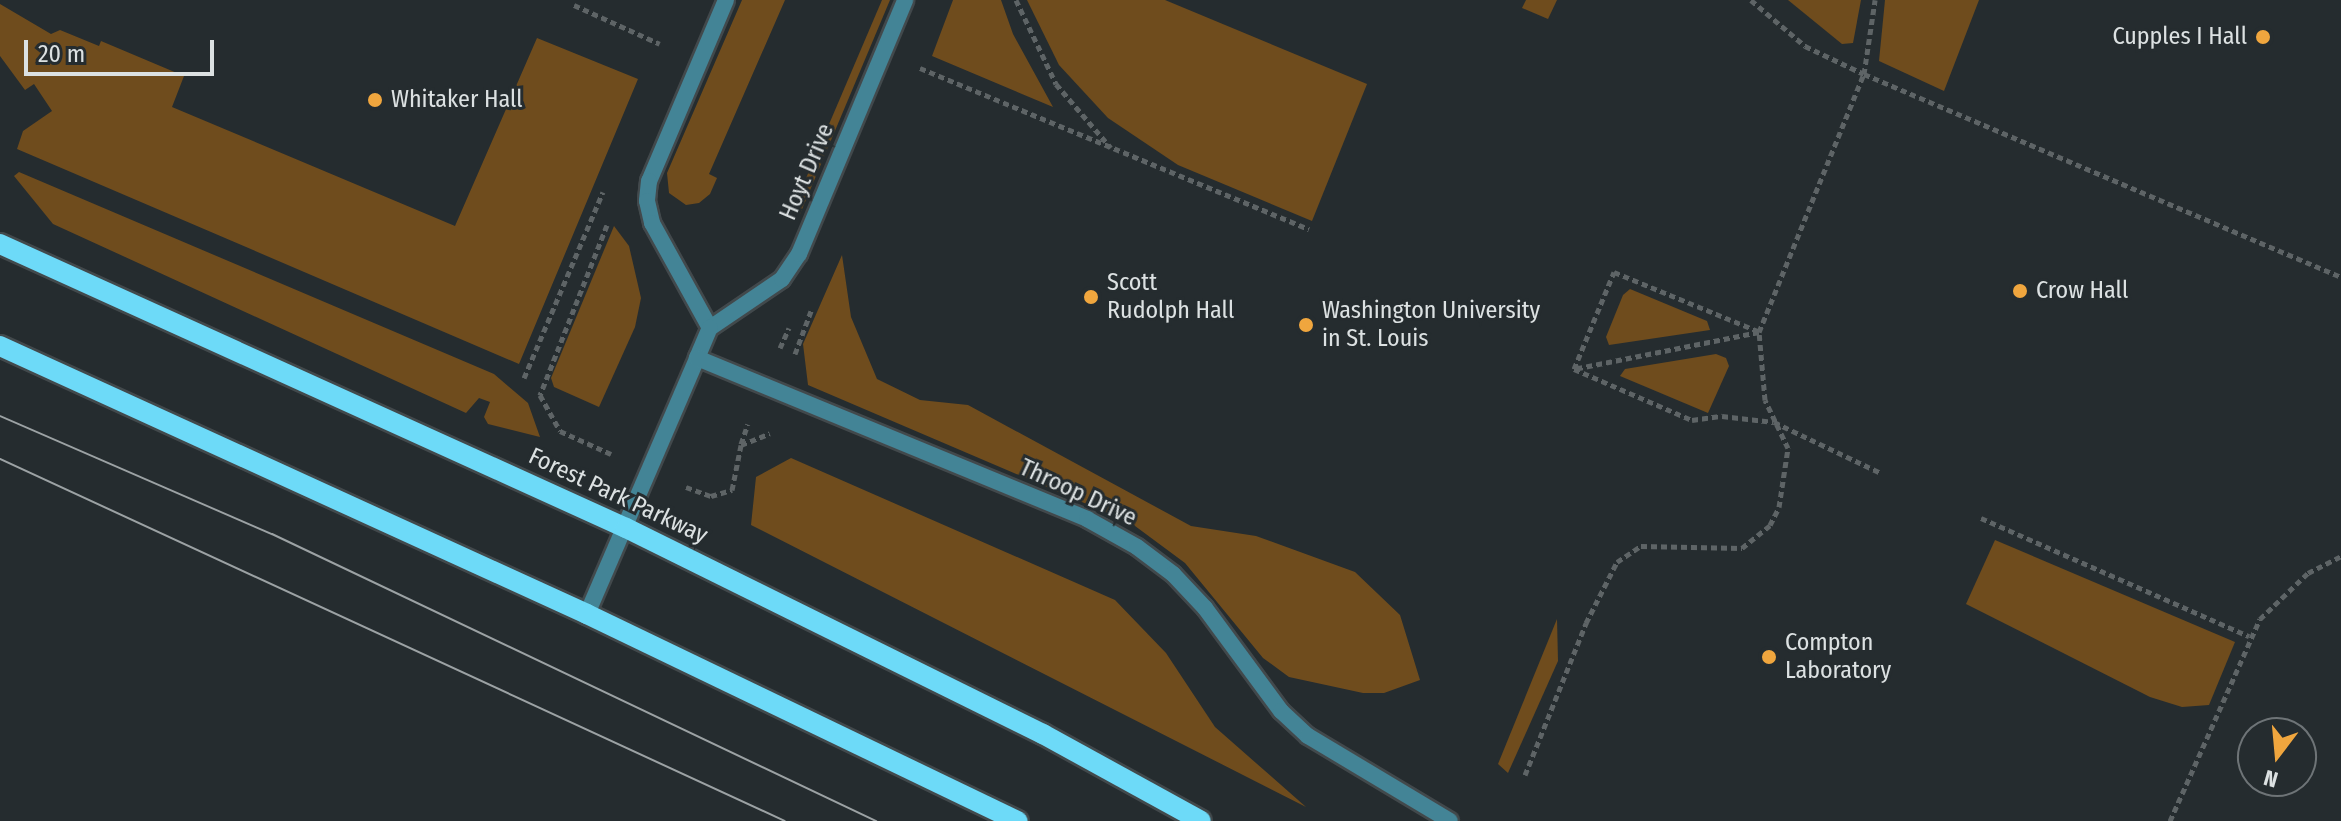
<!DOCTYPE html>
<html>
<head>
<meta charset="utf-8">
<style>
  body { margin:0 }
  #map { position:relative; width:2341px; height:821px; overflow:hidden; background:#252c2f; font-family:"Fira Sans Condensed",sans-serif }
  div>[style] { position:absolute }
  .green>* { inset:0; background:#6f4c1d }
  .path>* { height:5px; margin-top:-2.5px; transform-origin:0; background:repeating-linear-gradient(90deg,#5e6466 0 6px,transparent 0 10px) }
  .roads { filter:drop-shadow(2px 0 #42494c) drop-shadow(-2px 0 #42494c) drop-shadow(0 2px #42494c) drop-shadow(0 -2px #42494c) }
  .service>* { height:16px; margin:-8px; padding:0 8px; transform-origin:8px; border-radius:8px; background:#438496 }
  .minor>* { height:16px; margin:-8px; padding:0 8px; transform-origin:8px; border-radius:8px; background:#438496 }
  .primary>* { height:20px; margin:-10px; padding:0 10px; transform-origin:10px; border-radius:10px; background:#6ddaf8 }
  .tram>* { height:2px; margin:-1px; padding:0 1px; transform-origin:1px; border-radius:1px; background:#9ca2a4 }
  .dots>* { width:22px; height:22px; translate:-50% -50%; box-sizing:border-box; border:4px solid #252c2f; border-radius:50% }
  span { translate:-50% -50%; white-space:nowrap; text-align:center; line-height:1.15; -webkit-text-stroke:6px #252c2f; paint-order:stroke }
  .poi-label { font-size:24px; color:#dce1e2 }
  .right { translate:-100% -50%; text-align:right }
  .left { translate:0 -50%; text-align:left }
  .street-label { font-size:24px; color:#dce1e2 }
  .north { position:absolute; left:2237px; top:717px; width:80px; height:80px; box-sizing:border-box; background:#252c2f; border:2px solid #6e7477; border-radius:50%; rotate:196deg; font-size:22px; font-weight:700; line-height:32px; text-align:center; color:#dce1e2 }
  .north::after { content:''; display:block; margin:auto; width:28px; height:36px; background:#f0a63e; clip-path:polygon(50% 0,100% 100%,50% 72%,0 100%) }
  .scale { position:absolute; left:24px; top:40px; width:190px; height:36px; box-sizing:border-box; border:4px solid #dce1e2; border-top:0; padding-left:10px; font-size:24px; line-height:28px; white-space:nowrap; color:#dce1e2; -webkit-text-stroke:6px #252c2f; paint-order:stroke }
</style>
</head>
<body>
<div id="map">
  <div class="green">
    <i style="clip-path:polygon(742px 0,785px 0,709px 174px,717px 178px,710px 194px,699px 203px,686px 205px,669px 193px,667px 173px)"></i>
    <i style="clip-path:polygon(882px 0,890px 0,800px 214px,792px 211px)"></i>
    <i style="clip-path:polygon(953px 0,1001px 0,1013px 34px,1053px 107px,932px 56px)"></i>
    <i style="clip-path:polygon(1027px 0,1165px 0,1367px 84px,1312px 221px,1178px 165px,1108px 118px,1059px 65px)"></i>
    <i style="clip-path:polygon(1526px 0,1557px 0,1548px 19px,1522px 8px)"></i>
    <i style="clip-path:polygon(1788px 0,1861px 0,1853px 43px,1842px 44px)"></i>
    <i style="clip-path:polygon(1885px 0,1979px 0,1944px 91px,1879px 61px)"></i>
    <i style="clip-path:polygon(0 4px,51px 34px,60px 30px,99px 46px,101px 41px,184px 76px,172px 107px,455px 226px,537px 38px,638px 79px,519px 364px,17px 149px,23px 131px,52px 111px,34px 84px,25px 90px,0 56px)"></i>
    <i style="clip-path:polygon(19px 172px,494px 374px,528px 403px,540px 437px,488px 424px,484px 417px,490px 402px,479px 398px,466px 413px,53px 224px,14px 176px)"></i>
    <i style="clip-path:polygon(614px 226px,629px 246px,641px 298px,635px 327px,599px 407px,554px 387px,551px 378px)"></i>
    <i style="clip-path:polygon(842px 255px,851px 317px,877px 379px,920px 400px,968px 405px,1191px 526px,1256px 536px,1355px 572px,1400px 615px,1420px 680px,1384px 693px,1363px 693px,1289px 677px,1263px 658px,1185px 563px,1131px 523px,808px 385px,803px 344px)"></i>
    <i style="clip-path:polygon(1630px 289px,1707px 321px,1710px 330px,1609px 345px,1606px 337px,1623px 295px)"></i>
    <i style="clip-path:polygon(1716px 354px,1726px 358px,1729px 366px,1708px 413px,1620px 376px,1625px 369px)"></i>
    <i style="clip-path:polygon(791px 458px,1115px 600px,1166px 653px,1215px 727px,1306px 807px,751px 525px,756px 477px)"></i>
    <i style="clip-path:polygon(1995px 540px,2235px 642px,2209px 705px,2182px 707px,2150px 697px,1966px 604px)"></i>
    <i style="clip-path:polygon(1557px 619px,1558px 661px,1508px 773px,1498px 764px)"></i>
  </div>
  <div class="path">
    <i style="left:1016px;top:0;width:93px;rotate:64.5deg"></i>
    <i style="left:1056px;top:84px;width:84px;rotate:49.3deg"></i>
    <i style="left:1751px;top:0;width:71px;rotate:40.4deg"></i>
    <i style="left:1805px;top:46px;width:65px;rotate:25.4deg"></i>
    <i style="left:1864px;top:74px;width:518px;rotate:23.05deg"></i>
    <i style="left:574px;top:5px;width:94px;rotate:24.4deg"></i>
    <i style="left:920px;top:68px;width:421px;rotate:22.5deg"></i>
    <i style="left:607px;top:225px;width:183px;rotate:111.5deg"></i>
    <i style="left:540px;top:395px;width:41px;rotate:60.9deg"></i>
    <i style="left:560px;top:431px;width:56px;rotate:24.3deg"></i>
    <i style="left:1759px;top:332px;width:189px;rotate:168.7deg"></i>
    <i style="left:1574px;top:369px;width:129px;rotate:23.4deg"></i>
    <i style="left:1692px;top:420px;width:30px;rotate:-8deg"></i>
    <i style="left:1722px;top:416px;width:52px;rotate:6.6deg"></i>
    <i style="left:1774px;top:422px;width:119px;rotate:25.5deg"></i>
    <i style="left:780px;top:348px;width:22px;rotate:-66deg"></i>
    <i style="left:795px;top:354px;width:46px;rotate:-69.6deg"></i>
    <i style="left:1574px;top:369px;width:105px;rotate:-67.6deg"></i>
    <i style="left:1614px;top:272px;width:156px;rotate:22.3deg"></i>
    <i style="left:524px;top:378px;width:202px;rotate:-67deg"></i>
    <i style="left:741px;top:444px;width:21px;rotate:-71deg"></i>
    <i style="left:686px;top:487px;width:27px;rotate:20deg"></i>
    <i style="left:711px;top:496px;width:22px;rotate:-16deg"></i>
    <i style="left:732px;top:490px;width:46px;rotate:-78.7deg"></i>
    <i style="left:741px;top:445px;width:31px;rotate:-22deg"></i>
    <i style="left:1981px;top:518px;width:293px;rotate:23.8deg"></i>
    <i style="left:1525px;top:775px;width:164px;rotate:-68.1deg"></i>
    <i style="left:1586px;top:623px;width:68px;rotate:-63.1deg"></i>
    <i style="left:1617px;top:562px;width:29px;rotate:-34deg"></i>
    <i style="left:1641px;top:546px;width:101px;rotate:1.1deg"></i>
    <i style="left:1742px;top:548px;width:36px;rotate:-39deg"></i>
    <i style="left:1770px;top:525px;width:20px;rotate:-63deg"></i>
    <i style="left:1779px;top:507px;width:60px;rotate:-81.3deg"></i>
    <i style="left:1788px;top:448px;width:53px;rotate:-115.6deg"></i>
    <i style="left:1765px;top:400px;width:68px;rotate:-95deg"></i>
    <i style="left:1759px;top:332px;width:279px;rotate:-67.9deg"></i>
    <i style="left:1864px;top:74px;width:75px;rotate:-81.5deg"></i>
    <i style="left:2170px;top:821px;width:221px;rotate:-66deg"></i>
    <i style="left:2260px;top:619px;width:66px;rotate:-43.8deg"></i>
    <i style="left:2308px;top:573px;width:37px;rotate:-27deg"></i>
  </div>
  <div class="roads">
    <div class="service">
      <i style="left:726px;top:0;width:197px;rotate:113deg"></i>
      <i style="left:649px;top:181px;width:20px;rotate:96deg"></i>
      <i style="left:647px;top:201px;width:23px;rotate:77deg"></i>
      <i style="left:652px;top:223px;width:120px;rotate:61.1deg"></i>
      <i style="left:710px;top:328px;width:87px;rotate:-34.2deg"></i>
      <i style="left:782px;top:279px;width:30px;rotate:-56deg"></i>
      <i style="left:799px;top:254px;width:275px;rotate:-67.3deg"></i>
      <i style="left:697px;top:358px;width:33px;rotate:-67deg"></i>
    </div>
    <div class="minor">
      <i style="left:587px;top:614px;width:279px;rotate:-66.7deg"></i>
      <i style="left:697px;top:358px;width:422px;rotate:22.4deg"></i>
      <i style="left:1087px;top:519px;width:57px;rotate:29.2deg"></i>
      <i style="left:1137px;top:547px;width:45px;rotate:36.9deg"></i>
      <i style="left:1173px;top:574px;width:47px;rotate:46.7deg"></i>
      <i style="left:1205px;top:608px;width:128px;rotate:53.6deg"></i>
      <i style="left:1281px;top:711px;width:37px;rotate:43deg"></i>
      <i style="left:1308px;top:736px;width:165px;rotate:30.9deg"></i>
    </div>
    <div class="primary">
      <i style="left:0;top:244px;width:687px;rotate:24.4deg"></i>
      <i style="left:626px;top:528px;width:465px;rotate:26.3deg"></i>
      <i style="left:1043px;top:734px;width:180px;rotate:28.8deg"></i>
      <i style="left:0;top:346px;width:645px;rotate:24.54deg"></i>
      <i style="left:587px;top:614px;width:478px;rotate:25.7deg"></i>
    </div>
  </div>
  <div class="tram">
    <i style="left:0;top:416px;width:296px;rotate:23.5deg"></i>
    <i style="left:272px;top:534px;width:669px;rotate:25.42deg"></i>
    <i style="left:0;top:459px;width:864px;rotate:24.76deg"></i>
  </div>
  <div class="dots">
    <i style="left:2263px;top:37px;background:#f0a63e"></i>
    <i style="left:375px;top:100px;background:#f0a63e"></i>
    <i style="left:2020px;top:291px;background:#f0a63e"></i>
    <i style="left:1091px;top:297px;background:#f0a63e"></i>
    <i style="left:1306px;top:325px;background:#f0a63e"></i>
    <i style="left:1769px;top:657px;background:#f0a63e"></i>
  </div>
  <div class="poi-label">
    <span class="right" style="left:2247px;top:37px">Cupples I Hall</span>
    <span class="left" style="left:391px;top:100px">Whitaker Hall</span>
    <span class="left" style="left:1107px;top:297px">Scott<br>Rudolph Hall</span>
    <span class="left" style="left:2036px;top:291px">Crow Hall</span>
    <span class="left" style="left:1322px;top:325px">Washington University<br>in St. Louis</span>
    <span class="left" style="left:1785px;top:657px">Compton<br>Laboratory</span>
  </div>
  <div class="street-label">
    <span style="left:807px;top:172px;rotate:-67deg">Hoyt Drive</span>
    <span style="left:1078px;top:493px;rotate:25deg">Throop Drive</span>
    <span style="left:618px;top:496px;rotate:25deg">Forest Park Parkway</span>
  </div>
  <div class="north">N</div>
  <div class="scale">20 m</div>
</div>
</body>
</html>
